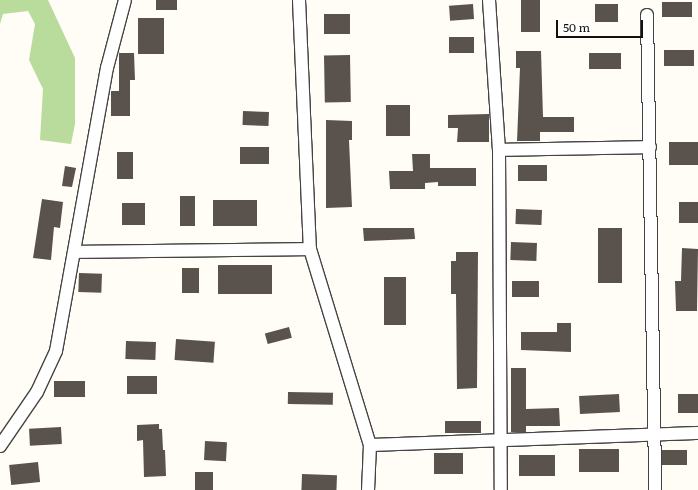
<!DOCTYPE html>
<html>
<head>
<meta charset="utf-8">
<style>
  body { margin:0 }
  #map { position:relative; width:698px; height:490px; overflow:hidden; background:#fffdf5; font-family:Literata,serif }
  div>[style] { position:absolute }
  .forest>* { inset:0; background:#b9dc9c }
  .building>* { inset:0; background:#5a524d; transform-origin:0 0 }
  .roads { filter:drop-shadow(1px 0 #444) drop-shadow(-1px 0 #444) drop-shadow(0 1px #444) drop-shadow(0 -1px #444) }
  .street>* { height:12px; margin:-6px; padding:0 6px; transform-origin:6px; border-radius:6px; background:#fff }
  span { translate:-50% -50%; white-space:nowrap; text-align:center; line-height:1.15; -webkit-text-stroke:4px #fff; paint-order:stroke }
  .scale { position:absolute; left:556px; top:20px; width:87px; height:18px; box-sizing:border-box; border:2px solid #111; border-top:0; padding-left:5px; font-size:12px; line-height:14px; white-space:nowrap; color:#111; -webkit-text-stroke:3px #fff; paint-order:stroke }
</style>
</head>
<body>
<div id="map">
  <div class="forest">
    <i style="clip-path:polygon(0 0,48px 0,75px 58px,75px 124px,71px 144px,40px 140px,43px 89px,29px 60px,35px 24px,28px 11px,3px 14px,0 24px)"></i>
  </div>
  <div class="building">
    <i style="left:156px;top:0;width:21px;height:10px"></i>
    <i style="left:521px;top:0;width:19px;height:32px"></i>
    <i style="left:692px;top:2px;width:15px;height:30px;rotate:90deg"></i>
    <i style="left:473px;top:4px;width:15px;height:24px;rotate:86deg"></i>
    <i style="left:595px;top:4px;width:23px;height:18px"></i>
    <i style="left:324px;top:14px;width:26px;height:20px"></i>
    <i style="left:138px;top:18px;width:26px;height:36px"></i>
    <i style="left:474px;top:37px;width:16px;height:25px;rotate:90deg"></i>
    <i style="left:664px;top:50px;width:30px;height:16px"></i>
    <i style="clip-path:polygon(516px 51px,541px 51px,543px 117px,574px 117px,574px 132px,540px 132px,540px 141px,517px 141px,520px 68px,516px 68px)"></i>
    <i style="clip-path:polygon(119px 53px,134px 53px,135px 80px,130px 80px,130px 116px,111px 116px,111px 91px,119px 91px)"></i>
    <i style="left:589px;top:53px;width:32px;height:16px"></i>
    <i style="left:350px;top:55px;width:47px;height:26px;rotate:89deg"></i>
    <i style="left:386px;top:105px;width:24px;height:31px"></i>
    <i style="left:243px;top:111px;width:26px;height:14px;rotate:2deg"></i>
    <i style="clip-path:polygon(489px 114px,489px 142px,457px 142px,458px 128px,448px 128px,448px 115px)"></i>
    <i style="clip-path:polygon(326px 120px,352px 121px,352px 140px,349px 140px,352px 207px,326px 208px)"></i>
    <i style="left:669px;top:142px;width:29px;height:23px"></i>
    <i style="left:240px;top:147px;width:29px;height:17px"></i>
    <i style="left:117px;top:152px;width:16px;height:27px"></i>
    <i style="clip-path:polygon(412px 154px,430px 154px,430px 168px,476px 168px,476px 186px,438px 186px,438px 182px,425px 183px,425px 189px,390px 189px,389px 171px,413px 171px)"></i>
    <i style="left:518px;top:165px;width:29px;height:16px"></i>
    <i style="clip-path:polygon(65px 166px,76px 168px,72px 187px,62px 186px)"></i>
    <i style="left:180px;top:196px;width:15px;height:30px"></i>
    <i style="clip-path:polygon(42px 199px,63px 202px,60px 228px,54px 227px,51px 260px,33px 258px)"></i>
    <i style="left:213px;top:200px;width:44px;height:26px"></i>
    <i style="left:679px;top:202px;width:19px;height:21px"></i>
    <i style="left:122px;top:203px;width:23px;height:22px"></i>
    <i style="left:516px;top:209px;width:26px;height:15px;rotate:2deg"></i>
    <i style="clip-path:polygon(363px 228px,414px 228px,415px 239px,364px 241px)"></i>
    <i style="left:598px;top:228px;width:24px;height:55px"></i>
    <i style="left:511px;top:242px;width:26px;height:18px;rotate:2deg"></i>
    <i style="clip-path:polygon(682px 248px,698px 249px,697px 311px,676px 311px,675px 281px,681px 281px)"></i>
    <i style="clip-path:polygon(456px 252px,478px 252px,477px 388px,457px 389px,456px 294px,451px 294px,451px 261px,456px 261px)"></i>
    <i style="left:272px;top:265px;width:29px;height:54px;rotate:90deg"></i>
    <i style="left:182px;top:268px;width:17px;height:25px"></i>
    <i style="left:79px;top:273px;width:23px;height:19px;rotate:2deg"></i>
    <i style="left:384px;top:277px;width:22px;height:48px"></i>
    <i style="left:512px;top:281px;width:27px;height:16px"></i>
    <i style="clip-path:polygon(557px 323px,571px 323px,571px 352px,521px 350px,521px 332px,557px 332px)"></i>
    <i style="left:289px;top:327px;width:11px;height:25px;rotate:75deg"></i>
    <i style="left:176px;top:339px;width:39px;height:21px;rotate:4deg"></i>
    <i style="left:126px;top:341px;width:30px;height:18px;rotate:2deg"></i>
    <i style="clip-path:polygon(511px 368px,526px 368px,526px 409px,559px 408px,560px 426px,526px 426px,526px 432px,511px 432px)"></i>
    <i style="left:157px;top:376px;width:18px;height:30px;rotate:90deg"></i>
    <i style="left:54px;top:381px;width:31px;height:16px"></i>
    <i style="left:288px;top:392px;width:45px;height:12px;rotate:1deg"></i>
    <i style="left:619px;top:394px;width:18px;height:40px;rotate:87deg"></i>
    <i style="left:678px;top:394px;width:20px;height:19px"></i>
    <i style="left:445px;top:421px;width:36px;height:12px"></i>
    <i style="clip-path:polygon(159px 424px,159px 429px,162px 429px,163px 450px,165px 450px,166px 476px,144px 477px,143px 440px,137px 441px,137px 425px)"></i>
    <i style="left:61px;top:427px;width:17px;height:32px;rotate:87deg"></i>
    <i style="left:205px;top:441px;width:22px;height:19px;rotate:3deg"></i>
    <i style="left:579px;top:449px;width:40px;height:23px"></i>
    <i style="left:662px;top:450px;width:25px;height:15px"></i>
    <i style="left:434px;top:453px;width:29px;height:21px"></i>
    <i style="left:519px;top:455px;width:36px;height:21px"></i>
    <i style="left:38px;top:462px;width:20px;height:29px;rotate:84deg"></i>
    <i style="left:195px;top:472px;width:18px;height:18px"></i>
    <i style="left:302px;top:474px;width:35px;height:16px;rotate:2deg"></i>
  </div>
  <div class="roads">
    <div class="street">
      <i style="left:299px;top:0;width:249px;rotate:87.5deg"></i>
      <i style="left:310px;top:249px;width:205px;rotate:73deg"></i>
      <i style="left:370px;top:445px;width:45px;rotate:92.5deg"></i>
      <i style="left:489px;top:0;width:150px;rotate:86.2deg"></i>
      <i style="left:499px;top:150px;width:340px;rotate:89.7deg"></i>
      <i style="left:647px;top:15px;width:475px;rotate:89deg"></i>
      <i style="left:499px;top:150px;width:151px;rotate:-1.1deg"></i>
      <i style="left:75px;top:252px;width:235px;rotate:-0.7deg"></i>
      <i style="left:370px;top:445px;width:328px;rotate:-2.1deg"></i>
      <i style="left:0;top:446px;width:65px;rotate:-55.6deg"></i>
      <i style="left:37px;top:392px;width:45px;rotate:-65.1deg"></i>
      <i style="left:56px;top:351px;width:288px;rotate:-79.8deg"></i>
      <i style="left:107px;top:68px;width:70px;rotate:-75.2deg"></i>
    </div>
  </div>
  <div class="scale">50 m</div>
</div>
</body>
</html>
